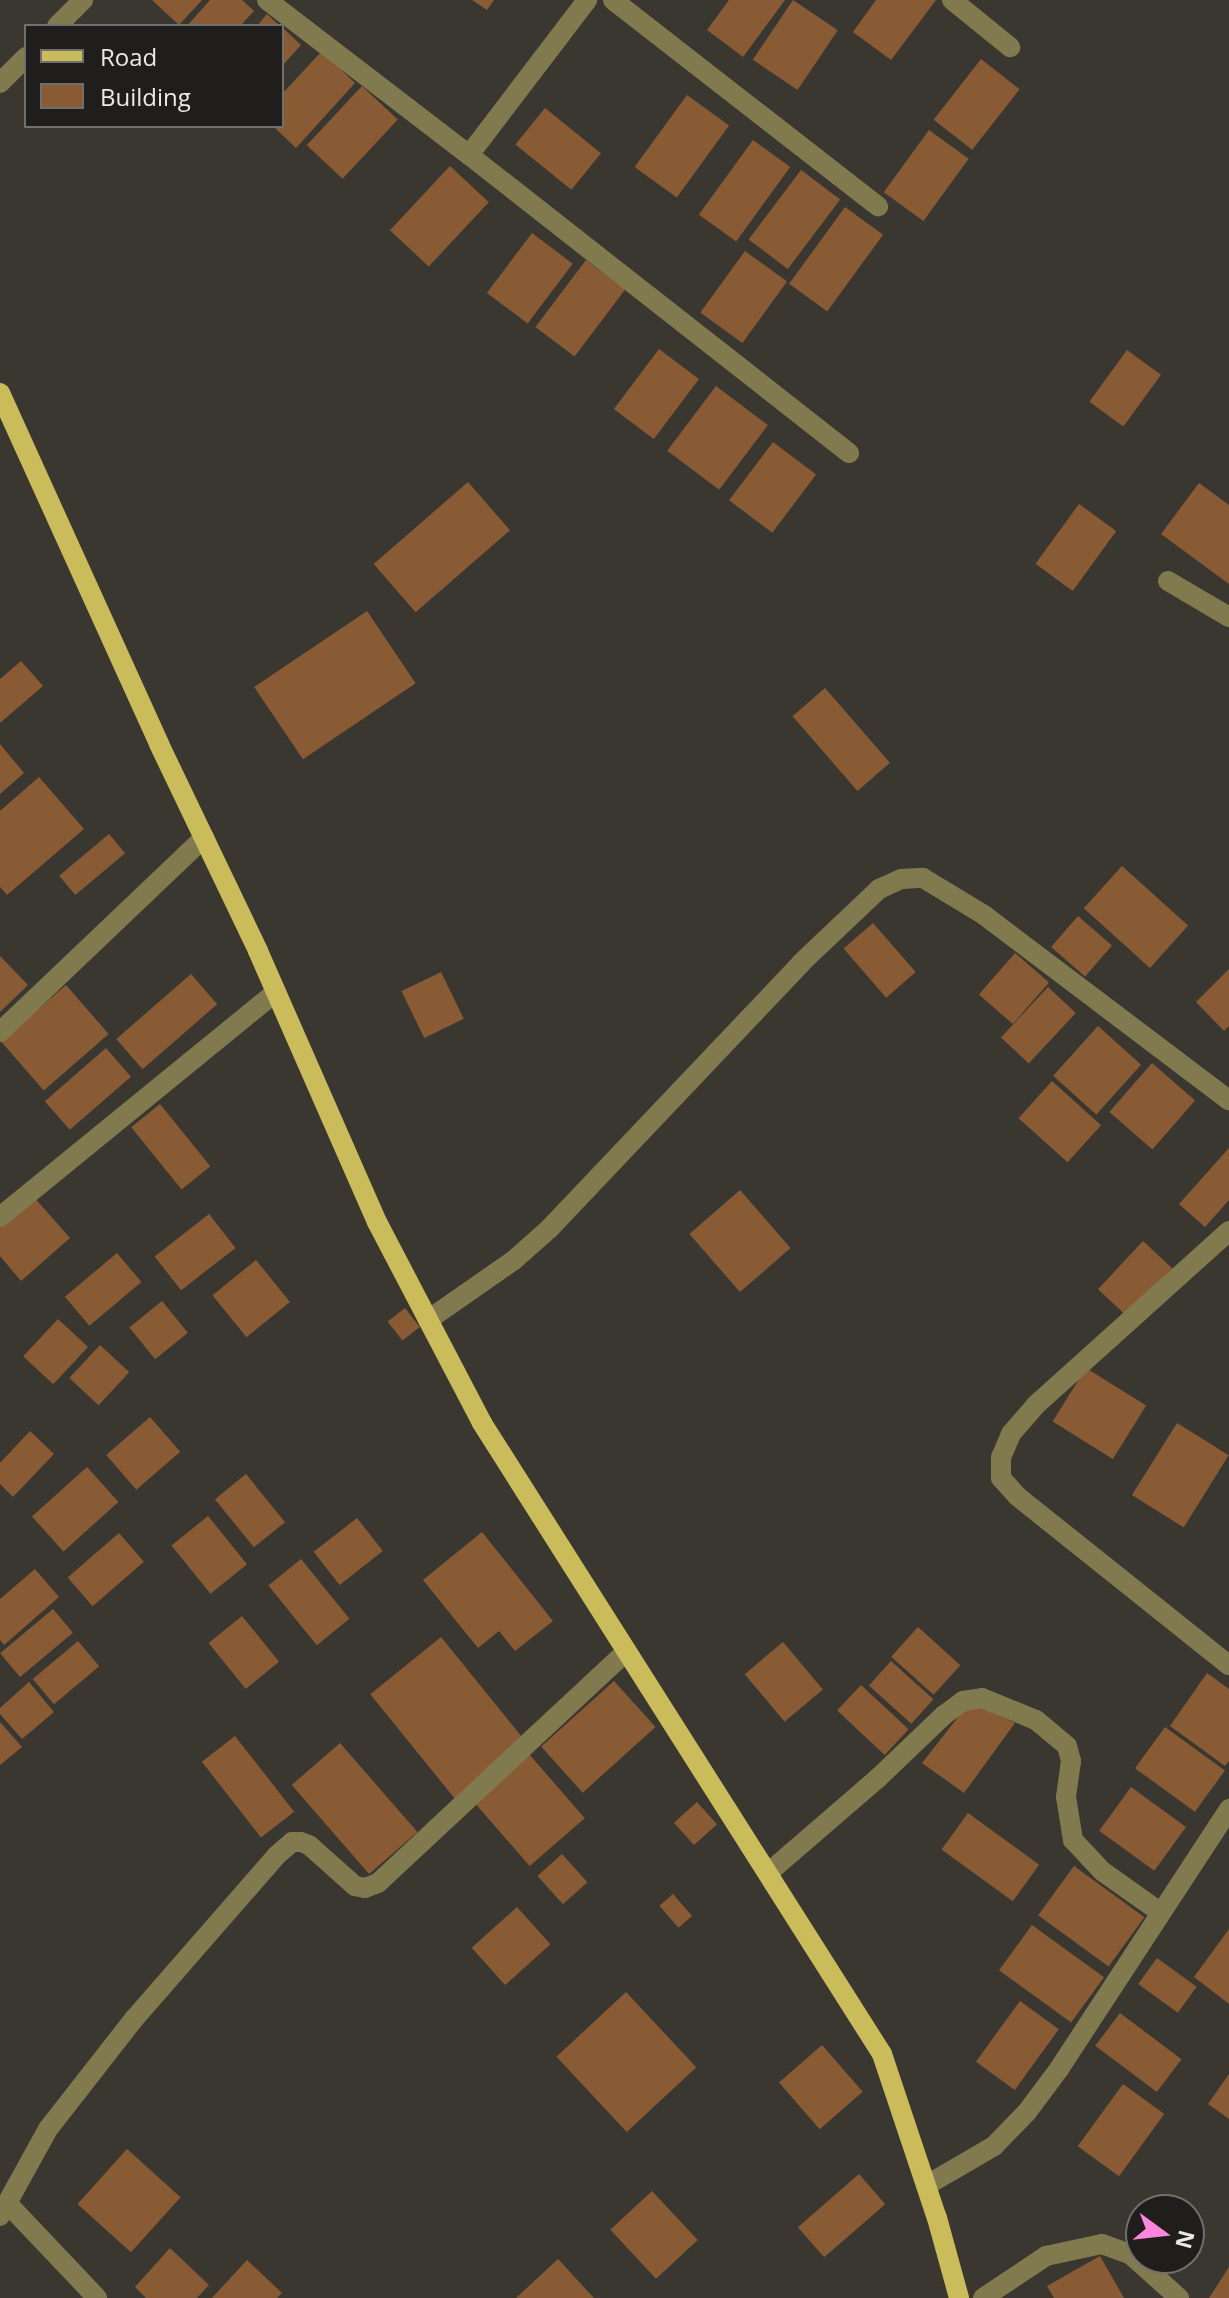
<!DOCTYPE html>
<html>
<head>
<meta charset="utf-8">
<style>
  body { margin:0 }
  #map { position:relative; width:1229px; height:2298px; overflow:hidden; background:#3a3731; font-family:"Open Sans",sans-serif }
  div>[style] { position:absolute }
  .building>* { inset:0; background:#895b35; transform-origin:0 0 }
  .minor>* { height:20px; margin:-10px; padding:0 10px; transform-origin:10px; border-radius:10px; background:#817a4e }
  .major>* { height:20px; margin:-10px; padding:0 10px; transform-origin:10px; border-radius:10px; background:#cbbc5b }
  span { translate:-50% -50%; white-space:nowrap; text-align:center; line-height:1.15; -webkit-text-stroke:8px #201e1c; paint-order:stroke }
  .legend { position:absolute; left:24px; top:24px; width:260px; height:104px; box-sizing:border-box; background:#201e1c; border:2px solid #716f6c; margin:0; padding:10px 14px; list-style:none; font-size:24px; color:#ebe9e5 }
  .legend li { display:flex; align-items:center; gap:16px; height:40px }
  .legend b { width:40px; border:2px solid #716f6c }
  .north { position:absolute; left:1125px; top:2194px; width:80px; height:80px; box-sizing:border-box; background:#201e1c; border:2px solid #716f6c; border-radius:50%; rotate:105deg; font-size:22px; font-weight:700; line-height:32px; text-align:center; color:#ebe9e5 }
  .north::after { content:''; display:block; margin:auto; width:28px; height:36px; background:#ff85de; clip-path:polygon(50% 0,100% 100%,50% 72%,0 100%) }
</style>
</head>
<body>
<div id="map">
  <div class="building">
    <i style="clip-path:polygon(152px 0,202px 0,179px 25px)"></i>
    <i style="clip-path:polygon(210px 0,242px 0,254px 11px,240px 26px,187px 26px)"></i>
    <i style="clip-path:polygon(472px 0,494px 0,487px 10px)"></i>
    <i style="clip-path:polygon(729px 0,785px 0,743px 57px,707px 30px)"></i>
    <i style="left:793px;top:0;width:54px;height:72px;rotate:34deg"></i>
    <i style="clip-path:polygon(876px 0,936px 0,891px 60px,853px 32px)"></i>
    <i style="clip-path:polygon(267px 14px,280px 26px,257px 26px)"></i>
    <i style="clip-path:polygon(282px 27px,301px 45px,282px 66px)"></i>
    <i style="clip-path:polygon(322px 51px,355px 83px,296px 148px,273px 126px,282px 126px,282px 94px)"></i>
    <i style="left:981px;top:59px;width:49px;height:77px;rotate:38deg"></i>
    <i style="left:362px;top:86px;width:49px;height:81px;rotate:43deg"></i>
    <i style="left:687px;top:95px;width:52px;height:89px;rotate:36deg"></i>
    <i style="left:545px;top:108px;width:72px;height:47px;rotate:39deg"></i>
    <i style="left:929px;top:130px;width:49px;height:77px;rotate:36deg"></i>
    <i style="left:753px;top:140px;width:46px;height:92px;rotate:36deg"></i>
    <i style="left:450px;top:166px;width:53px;height:88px;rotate:43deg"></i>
    <i style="left:801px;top:170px;width:49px;height:87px;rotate:37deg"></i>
    <i style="left:845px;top:207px;width:47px;height:95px;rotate:36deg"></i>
    <i style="left:532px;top:233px;width:51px;height:75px;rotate:37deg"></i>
    <i style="left:745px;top:251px;width:52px;height:76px;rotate:36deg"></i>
    <i style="left:586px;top:260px;width:49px;height:84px;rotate:37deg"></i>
    <i style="left:659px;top:349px;width:50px;height:75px;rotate:37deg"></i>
    <i style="left:1127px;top:350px;width:42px;height:64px;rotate:36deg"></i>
    <i style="left:716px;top:386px;width:65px;height:81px;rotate:37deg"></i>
    <i style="left:773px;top:442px;width:54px;height:73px;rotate:37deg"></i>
    <i style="left:468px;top:482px;width:64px;height:125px;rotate:49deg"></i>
    <i style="clip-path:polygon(1199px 483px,1229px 505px,1229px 584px,1161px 534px)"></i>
    <i style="left:1079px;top:504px;width:46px;height:74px;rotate:36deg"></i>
    <i style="left:367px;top:611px;width:87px;height:136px;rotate:56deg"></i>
    <i style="clip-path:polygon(21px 661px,43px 686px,0 723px,0 679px)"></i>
    <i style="left:825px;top:688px;width:99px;height:43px;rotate:49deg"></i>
    <i style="clip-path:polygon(0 744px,24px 773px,0 794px)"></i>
    <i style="clip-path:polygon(39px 777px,84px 829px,7px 895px,0 887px,0 811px)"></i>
    <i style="left:109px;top:834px;width:25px;height:65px;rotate:50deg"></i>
    <i style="left:1122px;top:866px;width:89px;height:57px;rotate:42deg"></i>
    <i style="left:1078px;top:916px;width:45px;height:41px;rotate:41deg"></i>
    <i style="left:873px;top:923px;width:65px;height:39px;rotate:49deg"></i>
    <i style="left:1015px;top:953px;width:45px;height:55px;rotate:41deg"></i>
    <i style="clip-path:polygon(0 956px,28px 985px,0 1012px)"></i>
    <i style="clip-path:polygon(1229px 969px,1229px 1026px,1224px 1031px,1196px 1002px)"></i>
    <i style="left:441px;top:972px;width:52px;height:44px;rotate:64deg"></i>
    <i style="left:191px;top:974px;width:40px;height:99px;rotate:49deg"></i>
    <i style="left:66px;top:985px;width:65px;height:86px;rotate:49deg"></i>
    <i style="left:1048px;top:987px;width:38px;height:69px;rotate:43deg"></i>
    <i style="left:1098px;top:1026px;width:58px;height:67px;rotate:42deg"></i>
    <i style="left:106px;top:1048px;width:38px;height:81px;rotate:49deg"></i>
    <i style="left:1152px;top:1063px;width:57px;height:65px;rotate:41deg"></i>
    <i style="left:1052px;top:1081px;width:66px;height:50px;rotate:42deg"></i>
    <i style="left:160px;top:1104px;width:80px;height:37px;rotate:51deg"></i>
    <i style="clip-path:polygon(1229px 1148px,1229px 1200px,1205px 1227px,1179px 1204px)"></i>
    <i style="left:740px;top:1190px;width:77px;height:67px;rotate:49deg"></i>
    <i style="clip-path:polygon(33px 1196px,70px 1238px,21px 1281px,0 1256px,0 1225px)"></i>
    <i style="left:209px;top:1214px;width:43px;height:69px;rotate:52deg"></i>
    <i style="left:1143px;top:1241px;width:40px;height:66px;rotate:43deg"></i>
    <i style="left:117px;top:1253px;width:38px;height:68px;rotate:50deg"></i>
    <i style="left:256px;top:1260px;width:54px;height:56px;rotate:51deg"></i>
    <i style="left:162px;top:1301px;width:41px;height:42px;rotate:51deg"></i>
    <i style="left:405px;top:1308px;width:24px;height:22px;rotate:52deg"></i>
    <i style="left:58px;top:1319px;width:41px;height:51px;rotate:43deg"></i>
    <i style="left:100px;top:1345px;width:40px;height:45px;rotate:43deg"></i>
    <i style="left:1086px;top:1368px;width:71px;height:63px;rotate:32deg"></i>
    <i style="left:150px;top:1417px;width:46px;height:58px;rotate:49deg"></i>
    <i style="left:1177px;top:1423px;width:61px;height:85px;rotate:32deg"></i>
    <i style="clip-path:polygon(30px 1431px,54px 1454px,13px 1497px,0 1484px,0 1463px)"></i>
    <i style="left:87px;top:1467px;width:47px;height:74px;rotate:48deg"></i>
    <i style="left:246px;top:1474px;width:62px;height:40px;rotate:51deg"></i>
    <i style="left:208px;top:1516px;width:62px;height:47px;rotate:51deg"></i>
    <i style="left:357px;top:1518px;width:42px;height:55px;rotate:52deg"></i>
    <i style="clip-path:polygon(482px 1532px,553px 1621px,515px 1651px,499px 1631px,478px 1648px,423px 1580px)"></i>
    <i style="left:119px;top:1533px;width:38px;height:68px;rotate:49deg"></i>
    <i style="left:301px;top:1559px;width:77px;height:42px;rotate:51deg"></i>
    <i style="clip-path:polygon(35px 1569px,59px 1597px,4px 1645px,0 1640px,0 1599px)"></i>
    <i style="left:53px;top:1609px;width:31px;height:69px;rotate:50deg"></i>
    <i style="left:242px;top:1616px;width:59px;height:43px;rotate:51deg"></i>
    <i style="left:918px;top:1627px;width:57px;height:40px;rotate:42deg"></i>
    <i style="left:441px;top:1637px;width:136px;height:91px;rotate:51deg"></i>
    <i style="left:78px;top:1641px;width:33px;height:59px;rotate:50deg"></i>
    <i style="left:783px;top:1642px;width:62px;height:50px;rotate:50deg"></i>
    <i style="left:891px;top:1661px;width:57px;height:33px;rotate:42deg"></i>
    <i style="clip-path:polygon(1207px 1673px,1229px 1689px,1229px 1761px,1225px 1766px,1170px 1726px)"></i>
    <i style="left:614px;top:1681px;width:62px;height:98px;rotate:48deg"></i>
    <i style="clip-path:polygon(29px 1682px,54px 1712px,22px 1739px,0 1714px,0 1708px)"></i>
    <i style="left:861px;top:1685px;width:65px;height:35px;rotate:43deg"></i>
    <i style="clip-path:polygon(975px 1704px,1015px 1723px,964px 1793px,922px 1763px,966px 1707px)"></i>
    <i style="clip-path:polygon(0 1722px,22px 1747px,0 1765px)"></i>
    <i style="left:1165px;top:1727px;width:74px;height:51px;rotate:36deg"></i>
    <i style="left:235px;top:1736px;width:96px;height:42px;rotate:52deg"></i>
    <i style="left:340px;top:1743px;width:118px;height:64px;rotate:49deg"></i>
    <i style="left:529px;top:1754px;width:85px;height:73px;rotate:49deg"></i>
    <i style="left:1131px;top:1787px;width:68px;height:54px;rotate:36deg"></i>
    <i style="left:697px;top:1802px;width:30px;height:31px;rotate:48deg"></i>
    <i style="left:968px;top:1813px;width:88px;height:45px;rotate:36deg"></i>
    <i style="left:562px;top:1854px;width:38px;height:33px;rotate:48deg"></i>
    <i style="left:1074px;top:1866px;width:87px;height:61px;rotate:36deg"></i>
    <i style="left:673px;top:1894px;width:29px;height:18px;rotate:49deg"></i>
    <i style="left:517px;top:1907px;width:50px;height:61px;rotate:48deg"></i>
    <i style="left:1032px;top:1925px;width:89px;height:56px;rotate:36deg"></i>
    <i style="clip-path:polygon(1229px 1929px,1229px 2004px,1194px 1977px)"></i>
    <i style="left:1157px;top:1958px;width:49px;height:32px;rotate:36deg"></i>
    <i style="left:626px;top:1992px;width:103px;height:95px;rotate:47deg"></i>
    <i style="left:1020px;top:2001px;width:48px;height:75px;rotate:36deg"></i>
    <i style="left:1120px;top:2013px;width:77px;height:41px;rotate:37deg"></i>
    <i style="left:822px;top:2045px;width:62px;height:57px;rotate:49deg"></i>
    <i style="clip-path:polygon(1229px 2074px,1229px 2119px,1208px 2104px)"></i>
    <i style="left:1123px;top:2084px;width:51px;height:77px;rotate:36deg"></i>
    <i style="left:127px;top:2149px;width:72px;height:74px;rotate:42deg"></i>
    <i style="left:859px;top:2174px;width:40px;height:81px;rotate:49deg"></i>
    <i style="left:652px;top:2191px;width:67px;height:57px;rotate:47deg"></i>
    <i style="clip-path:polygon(1158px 2197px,1175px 2210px,1148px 2210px)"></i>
    <i style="clip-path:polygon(1141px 2219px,1141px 2250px,1126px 2240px)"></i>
    <i style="clip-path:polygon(1189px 2220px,1204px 2231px,1189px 2252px)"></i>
    <i style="clip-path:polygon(170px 2248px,209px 2285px,197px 2298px,146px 2298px,135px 2287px)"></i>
    <i style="clip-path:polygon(1100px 2256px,1124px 2298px,1054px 2298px,1047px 2286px)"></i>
    <i style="clip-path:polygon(1151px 2258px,1185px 2258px,1173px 2274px)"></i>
    <i style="clip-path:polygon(558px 2259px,594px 2298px,516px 2298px)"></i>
    <i style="clip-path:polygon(247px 2260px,282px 2293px,277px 2298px,212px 2298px)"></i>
    <i style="clip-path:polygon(1229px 2267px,1229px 2298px,1209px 2298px)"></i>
  </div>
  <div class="minor">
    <i style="left:267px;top:0;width:255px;rotate:37.5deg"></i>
    <i style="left:469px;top:155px;width:195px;rotate:-52.7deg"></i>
    <i style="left:613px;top:0;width:336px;rotate:37.9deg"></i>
    <i style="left:952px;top:0;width:75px;rotate:39deg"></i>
    <i style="left:57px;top:26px;width:37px;rotate:-45deg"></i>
    <i style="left:0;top:83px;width:37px;rotate:-45deg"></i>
    <i style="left:469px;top:155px;width:483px;rotate:38.1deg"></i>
    <i style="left:1168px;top:581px;width:71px;rotate:30.5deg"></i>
    <i style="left:0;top:1032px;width:282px;rotate:-43.6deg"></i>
    <i style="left:0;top:1217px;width:356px;rotate:-39.2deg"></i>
    <i style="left:1229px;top:1231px;width:260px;rotate:138deg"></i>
    <i style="left:1036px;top:1405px;width:38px;rotate:131deg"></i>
    <i style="left:1011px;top:1434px;width:25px;rotate:113deg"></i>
    <i style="left:1001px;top:1457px;width:21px;rotate:90deg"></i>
    <i style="left:1001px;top:1478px;width:24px;rotate:48deg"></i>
    <i style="left:1017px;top:1496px;width:271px;rotate:38.6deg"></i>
    <i style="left:428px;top:1320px;width:105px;rotate:-34.9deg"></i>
    <i style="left:514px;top:1260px;width:47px;rotate:-41.5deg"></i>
    <i style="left:549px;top:1229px;width:366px;rotate:-46.5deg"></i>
    <i style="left:801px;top:963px;width:108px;rotate:-43.5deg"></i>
    <i style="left:879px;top:889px;width:24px;rotate:-24deg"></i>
    <i style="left:901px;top:879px;width:22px;rotate:-3deg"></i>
    <i style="left:923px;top:878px;width:71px;rotate:31.2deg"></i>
    <i style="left:984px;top:915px;width:307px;rotate:37.1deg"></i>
    <i style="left:768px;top:1873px;width:144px;rotate:-40.8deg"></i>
    <i style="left:877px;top:1779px;width:93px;rotate:-43.7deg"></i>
    <i style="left:944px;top:1715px;width:24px;rotate:-36deg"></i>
    <i style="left:963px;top:1701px;width:19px;rotate:-9deg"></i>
    <i style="left:982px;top:1698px;width:58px;rotate:22.2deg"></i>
    <i style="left:1036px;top:1720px;width:40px;rotate:40deg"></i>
    <i style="left:1067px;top:1746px;width:16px;rotate:75deg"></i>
    <i style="left:1071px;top:1761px;width:36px;rotate:98deg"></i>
    <i style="left:1066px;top:1797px;width:44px;rotate:80.8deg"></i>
    <i style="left:1073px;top:1840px;width:42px;rotate:46.9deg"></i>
    <i style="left:1102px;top:1871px;width:72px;rotate:35.4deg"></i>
    <i style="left:927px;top:2185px;width:78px;rotate:-30.2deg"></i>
    <i style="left:994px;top:2146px;width:47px;rotate:-45.9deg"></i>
    <i style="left:1027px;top:2112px;width:54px;rotate:-53.3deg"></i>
    <i style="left:1059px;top:2069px;width:311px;rotate:-56.8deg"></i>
    <i style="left:7px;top:2203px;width:131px;rotate:46.5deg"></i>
    <i style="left:0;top:2216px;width:99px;rotate:-61.1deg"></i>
    <i style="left:48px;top:2129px;width:140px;rotate:-52deg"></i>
    <i style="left:134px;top:2019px;width:216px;rotate:-48.9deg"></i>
    <i style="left:276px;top:1856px;width:21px;rotate:-41deg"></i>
    <i style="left:292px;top:1842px;width:9px"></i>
    <i style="left:301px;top:1842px;width:9px;rotate:21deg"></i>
    <i style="left:309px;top:1845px;width:62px;rotate:41.7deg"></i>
    <i style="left:355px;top:1886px;width:10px;rotate:11deg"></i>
    <i style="left:365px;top:1888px;width:14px;rotate:-21deg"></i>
    <i style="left:378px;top:1883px;width:338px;rotate:-43deg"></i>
    <i style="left:983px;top:2298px;width:76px;rotate:-33.7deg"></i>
    <i style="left:1046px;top:2256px;width:57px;rotate:-12.1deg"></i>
    <i style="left:1102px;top:2244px;width:30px;rotate:20deg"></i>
    <i style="left:1130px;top:2254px;width:66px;rotate:41.9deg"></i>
  </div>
  <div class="major">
    <i style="left:0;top:393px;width:385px;rotate:65.6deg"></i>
    <i style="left:159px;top:744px;width:229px;rotate:64.4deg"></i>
    <i style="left:258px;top:951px;width:296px;rotate:66.3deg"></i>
    <i style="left:377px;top:1222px;width:227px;rotate:62.4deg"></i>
    <i style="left:482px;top:1423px;width:747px;rotate:57.63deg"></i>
    <i style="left:882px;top:2054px;width:173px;rotate:71.5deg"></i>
    <i style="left:937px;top:2218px;width:83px;rotate:74.6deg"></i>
  </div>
  <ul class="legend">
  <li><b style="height:10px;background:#cbbc5b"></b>Road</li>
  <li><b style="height:22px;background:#895b35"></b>Building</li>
  </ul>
  <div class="north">N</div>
</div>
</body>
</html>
